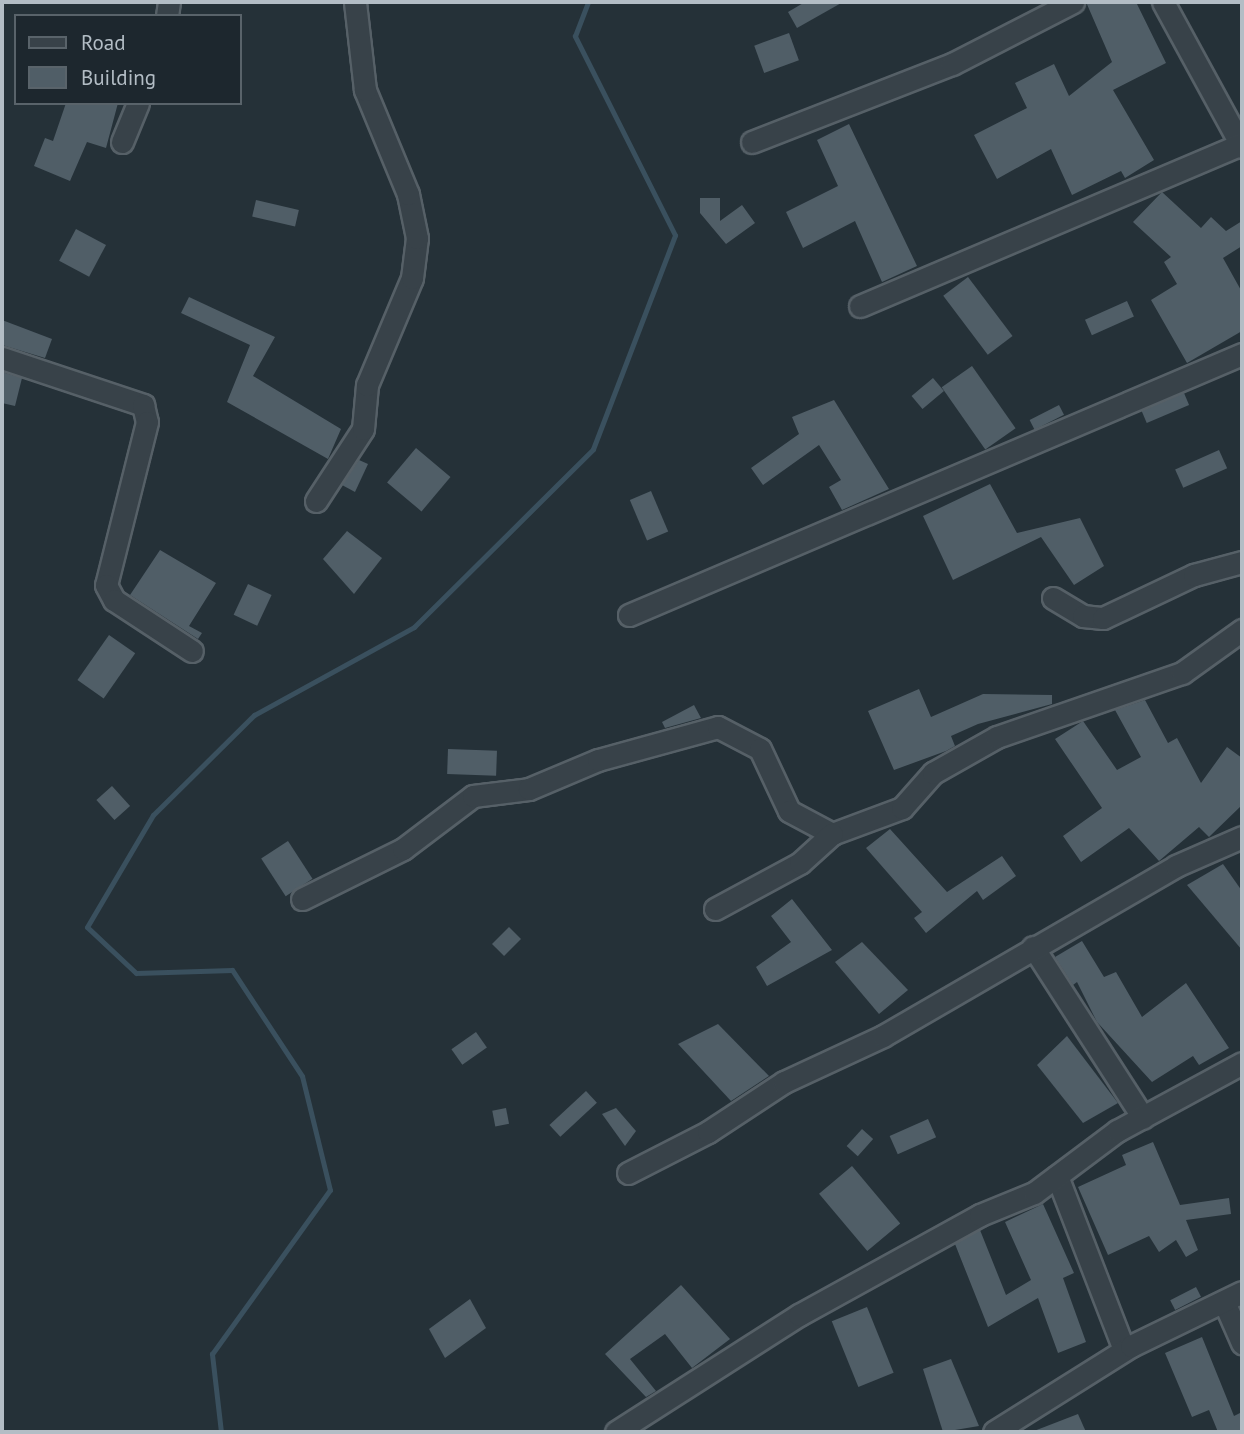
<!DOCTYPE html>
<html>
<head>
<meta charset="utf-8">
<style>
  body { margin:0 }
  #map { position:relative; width:1244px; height:1434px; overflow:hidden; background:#253138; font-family:"PT Sans",sans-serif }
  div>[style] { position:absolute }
  .stream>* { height:5px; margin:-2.5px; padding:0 2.5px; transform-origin:2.5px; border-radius:2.5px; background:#3a505e }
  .building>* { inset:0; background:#505e67; transform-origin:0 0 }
  .roads { filter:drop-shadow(2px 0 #566067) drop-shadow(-2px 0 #566067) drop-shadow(0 2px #566067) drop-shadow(0 -2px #566067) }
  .minor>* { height:21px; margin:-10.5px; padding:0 10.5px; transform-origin:10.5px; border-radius:10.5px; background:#384249 }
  span { translate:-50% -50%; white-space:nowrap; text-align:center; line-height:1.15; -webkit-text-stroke:5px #1d272e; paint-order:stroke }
  .frame { position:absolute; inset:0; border:4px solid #b3bdc5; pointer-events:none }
  .legend { position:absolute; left:14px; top:14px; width:228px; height:91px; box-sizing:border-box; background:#1d272e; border:2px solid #59636a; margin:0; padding:9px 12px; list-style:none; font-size:21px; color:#b3bdc5 }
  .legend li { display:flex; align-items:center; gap:14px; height:35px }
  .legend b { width:35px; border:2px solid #59636a }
</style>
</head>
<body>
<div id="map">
  <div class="stream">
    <i style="left:221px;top:1432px;width:79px;rotate:-96.6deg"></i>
    <i style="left:212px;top:1354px;width:202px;rotate:-54.3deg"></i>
    <i style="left:330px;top:1190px;width:117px;rotate:-103.8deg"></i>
    <i style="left:302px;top:1076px;width:127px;rotate:-123.4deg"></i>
    <i style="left:232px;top:970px;width:96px;rotate:178.2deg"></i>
    <i style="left:136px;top:973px;width:67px;rotate:-136.8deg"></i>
    <i style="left:87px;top:927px;width:130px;rotate:-59.5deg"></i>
    <i style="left:153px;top:815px;width:142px;rotate:-44.7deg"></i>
    <i style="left:254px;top:715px;width:183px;rotate:-28.8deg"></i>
    <i style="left:414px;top:627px;width:252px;rotate:-44.8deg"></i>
    <i style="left:593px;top:449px;width:229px;rotate:-69deg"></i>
    <i style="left:675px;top:235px;width:223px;rotate:-116.7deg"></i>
    <i style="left:575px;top:36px;width:36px;rotate:-69deg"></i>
  </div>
  <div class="building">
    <i style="clip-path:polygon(805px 2px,843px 2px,797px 28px,788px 12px)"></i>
    <i style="clip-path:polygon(1086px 2px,1136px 2px,1166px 63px,1113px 90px,1154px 160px,1125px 178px,1121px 171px,1072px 195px,1051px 149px,997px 179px,974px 135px,1027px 108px,1015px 83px,1054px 64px,1069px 96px,1112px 62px)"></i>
    <i style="left:789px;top:33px;width:29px;height:37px;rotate:70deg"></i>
    <i style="clip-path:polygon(66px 103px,118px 103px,106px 148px,87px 142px,70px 181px,34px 166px,45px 138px,53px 141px)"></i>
    <i style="clip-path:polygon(849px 124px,917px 266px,882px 282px,855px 221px,803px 248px,786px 212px,838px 186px,817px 140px)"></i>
    <i style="clip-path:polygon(1162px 192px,1201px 228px,1211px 217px,1226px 231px,1242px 221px,1242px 246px,1223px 258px,1242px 292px,1242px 331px,1187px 363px,1151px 300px,1177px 284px,1164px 262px,1171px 257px,1133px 222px)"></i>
    <i style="clip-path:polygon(700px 198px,720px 198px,720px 221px,742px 205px,755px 223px,726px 244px,700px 213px)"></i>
    <i style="left:256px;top:200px;width:44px;height:17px;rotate:13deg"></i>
    <i style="left:76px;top:229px;width:34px;height:36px;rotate:28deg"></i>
    <i style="left:968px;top:277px;width:74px;height:31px;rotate:53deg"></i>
    <i style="clip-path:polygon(189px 297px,275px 337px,253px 376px,341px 429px,328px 459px,227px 402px,250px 345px,181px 313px)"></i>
    <i style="left:1127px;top:301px;width:17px;height:46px;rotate:66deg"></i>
    <i style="clip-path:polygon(2px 320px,52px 339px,45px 358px,2px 345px)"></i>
    <i style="left:972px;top:366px;width:76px;height:37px;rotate:55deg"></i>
    <i style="clip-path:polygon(2px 372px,22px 378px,15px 406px,2px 403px)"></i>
    <i style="left:933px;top:378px;width:17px;height:28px;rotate:50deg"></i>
    <i style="left:1184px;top:393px;width:13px;height:46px;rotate:67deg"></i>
    <i style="clip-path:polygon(834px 400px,889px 489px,842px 510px,829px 487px,841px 480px,819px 445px,763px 485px,751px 468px,799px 434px,792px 417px)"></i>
    <i style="left:1059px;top:405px;width:11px;height:33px;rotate:63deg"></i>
    <i style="left:416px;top:448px;width:45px;height:45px;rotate:40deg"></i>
    <i style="left:1219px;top:450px;width:20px;height:48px;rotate:66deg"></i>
    <i style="clip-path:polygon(359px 460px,368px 464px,355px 492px,342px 485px)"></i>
    <i style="clip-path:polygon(990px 484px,1017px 533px,1080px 518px,1104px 566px,1074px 585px,1041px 537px,953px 580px,923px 516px)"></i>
    <i style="left:651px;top:491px;width:44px;height:23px;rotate:67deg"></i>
    <i style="clip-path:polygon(347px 531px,382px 558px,354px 594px,323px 559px)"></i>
    <i style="clip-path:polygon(160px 550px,216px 583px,189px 626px,202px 633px,198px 639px,130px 595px)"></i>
    <i style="left:248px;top:584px;width:26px;height:34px;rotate:25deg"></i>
    <i style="left:109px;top:635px;width:32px;height:55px;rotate:35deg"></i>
    <i style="clip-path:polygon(919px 689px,931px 717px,983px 694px,1052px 695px,1052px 704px,978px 724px,951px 736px,955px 746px,946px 751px,894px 770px,868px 711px)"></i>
    <i style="clip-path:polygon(1145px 700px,1168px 743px,1177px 738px,1201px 783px,1227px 747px,1242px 758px,1242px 805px,1209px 837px,1199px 827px,1159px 861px,1129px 828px,1081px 862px,1063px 836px,1102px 808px,1055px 739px,1083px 721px,1117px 770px,1141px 757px,1115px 710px)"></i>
    <i style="clip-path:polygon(694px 705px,701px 718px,665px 728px,662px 722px)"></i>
    <i style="left:448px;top:749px;width:49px;height:25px;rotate:2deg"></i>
    <i style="left:112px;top:786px;width:27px;height:21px;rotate:48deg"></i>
    <i style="clip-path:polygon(890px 829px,947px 892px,1002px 856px,1016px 876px,983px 900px,977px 891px,926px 933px,914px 918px,922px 912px,866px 848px)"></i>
    <i style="left:288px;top:841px;width:45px;height:32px;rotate:57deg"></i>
    <i style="clip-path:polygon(1223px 864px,1242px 891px,1242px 950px,1187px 885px)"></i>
    <i style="clip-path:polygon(792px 899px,832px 950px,767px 986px,756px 967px,791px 942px,771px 916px)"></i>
    <i style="left:509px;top:927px;width:17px;height:24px;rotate:45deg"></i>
    <i style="clip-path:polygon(1082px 941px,1104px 977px,1116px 972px,1142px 1017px,1186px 983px,1229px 1048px,1199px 1065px,1193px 1056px,1152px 1082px,1097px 1022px,1077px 982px,1073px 985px,1055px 957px)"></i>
    <i style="clip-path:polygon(862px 942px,908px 990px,879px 1014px,835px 962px)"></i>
    <i style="clip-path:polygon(718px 1024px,769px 1076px,731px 1101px,678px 1044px)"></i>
    <i style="left:476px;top:1032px;width:19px;height:30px;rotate:55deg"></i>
    <i style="clip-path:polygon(1067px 1036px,1118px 1103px,1083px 1123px,1037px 1065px)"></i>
    <i style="left:586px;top:1091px;width:16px;height:50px;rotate:47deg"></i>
    <i style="left:506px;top:1108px;width:16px;height:14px;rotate:79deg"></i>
    <i style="clip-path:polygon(616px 1108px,636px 1131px,625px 1146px,602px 1114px)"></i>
    <i style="left:928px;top:1119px;width:20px;height:42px;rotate:66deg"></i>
    <i style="left:862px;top:1129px;width:15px;height:23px;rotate:42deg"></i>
    <i style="clip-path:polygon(1153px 1142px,1180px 1205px,1229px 1198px,1231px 1214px,1186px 1220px,1198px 1250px,1186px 1257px,1176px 1240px,1159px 1252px,1149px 1236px,1108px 1255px,1078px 1187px,1126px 1165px,1122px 1155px)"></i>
    <i style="left:852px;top:1166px;width:75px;height:43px;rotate:50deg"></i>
    <i style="clip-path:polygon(1043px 1204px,1074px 1273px,1063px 1278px,1086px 1342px,1058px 1353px,1038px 1298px,988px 1327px,955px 1244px,980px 1230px,1006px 1295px,1031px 1280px,1005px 1222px)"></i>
    <i style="clip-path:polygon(681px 1285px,730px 1339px,692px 1368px,665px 1334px,630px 1359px,656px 1391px,646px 1397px,605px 1354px)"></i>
    <i style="left:1196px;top:1287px;width:11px;height:29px;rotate:63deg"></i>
    <i style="clip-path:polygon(470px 1299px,486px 1328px,445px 1358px,429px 1329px)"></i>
    <i style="left:867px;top:1307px;width:71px;height:38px;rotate:68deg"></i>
    <i style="clip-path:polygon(1202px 1337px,1234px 1416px,1242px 1412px,1242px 1432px,1218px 1432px,1209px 1410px,1192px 1417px,1165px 1353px)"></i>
    <i style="clip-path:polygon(951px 1359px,979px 1426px,943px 1432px,923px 1369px)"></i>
    <i style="clip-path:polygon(1078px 1414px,1086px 1432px,1034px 1432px,1034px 1431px)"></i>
  </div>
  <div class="roads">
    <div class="minor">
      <i style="left:1163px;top:2px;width:165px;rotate:61.4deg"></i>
      <i style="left:167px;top:16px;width:14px;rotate:-82deg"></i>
      <i style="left:122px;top:142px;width:42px;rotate:-67.7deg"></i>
      <i style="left:752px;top:142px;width:215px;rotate:-21.3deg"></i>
      <i style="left:952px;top:64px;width:136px;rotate:-27.1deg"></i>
      <i style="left:860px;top:306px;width:414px;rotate:-23deg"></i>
      <i style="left:2px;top:358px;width:149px;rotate:18.4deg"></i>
      <i style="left:143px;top:405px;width:17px;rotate:77deg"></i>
      <i style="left:147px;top:422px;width:168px;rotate:104.1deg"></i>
      <i style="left:106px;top:585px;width:17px;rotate:62deg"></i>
      <i style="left:114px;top:600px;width:93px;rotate:33.2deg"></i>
      <i style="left:316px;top:501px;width:86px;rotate:-56.9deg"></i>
      <i style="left:363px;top:429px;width:44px;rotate:-84.8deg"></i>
      <i style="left:367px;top:385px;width:116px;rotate:-67.2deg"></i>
      <i style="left:412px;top:278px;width:40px;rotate:-82.9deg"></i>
      <i style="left:417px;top:238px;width:45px;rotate:-101.6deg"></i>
      <i style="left:408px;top:194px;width:113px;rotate:-112.5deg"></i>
      <i style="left:365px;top:90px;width:89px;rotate:-96.5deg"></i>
      <i style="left:1053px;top:598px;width:35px;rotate:31deg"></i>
      <i style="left:1083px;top:616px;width:20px;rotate:6deg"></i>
      <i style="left:1103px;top:618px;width:101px;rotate:-25.3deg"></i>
      <i style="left:1194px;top:575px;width:50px;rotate:-15.2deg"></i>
      <i style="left:629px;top:615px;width:666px;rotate:-23.06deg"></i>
      <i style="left:302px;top:899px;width:113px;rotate:-26.3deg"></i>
      <i style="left:403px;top:849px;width:88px;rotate:-37.1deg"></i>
      <i style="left:473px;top:796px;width:56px;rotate:-7.1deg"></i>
      <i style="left:529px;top:789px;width:75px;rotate:-22.8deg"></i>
      <i style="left:598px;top:760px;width:124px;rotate:-15.4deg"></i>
      <i style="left:718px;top:727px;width:47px;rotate:27.6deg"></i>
      <i style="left:760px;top:749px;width:68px;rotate:64.9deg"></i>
      <i style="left:789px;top:811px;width:49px;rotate:28.1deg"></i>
      <i style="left:832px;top:834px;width:75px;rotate:-20.4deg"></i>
      <i style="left:902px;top:808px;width:47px;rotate:-48.5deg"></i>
      <i style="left:933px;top:773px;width:73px;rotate:-29.4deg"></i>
      <i style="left:997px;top:737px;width:196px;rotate:-19.1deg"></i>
      <i style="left:1182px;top:673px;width:74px;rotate:-35.6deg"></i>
      <i style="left:715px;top:909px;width:97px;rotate:-28.4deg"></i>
      <i style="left:800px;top:863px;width:43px;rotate:-42.2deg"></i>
      <i style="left:1033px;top:947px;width:203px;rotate:57.2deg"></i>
      <i style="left:628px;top:1173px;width:90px;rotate:-27.1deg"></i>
      <i style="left:708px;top:1132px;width:91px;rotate:-33.3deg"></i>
      <i style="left:784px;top:1082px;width:109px;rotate:-24.9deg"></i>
      <i style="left:883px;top:1036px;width:339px;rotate:-30.1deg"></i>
      <i style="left:1176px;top:866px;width:72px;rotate:-23.7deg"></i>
      <i style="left:1057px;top:1176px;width:186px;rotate:68.9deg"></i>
      <i style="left:1225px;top:1304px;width:43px;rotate:66.4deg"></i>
      <i style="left:616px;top:1432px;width:217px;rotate:-32.6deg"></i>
      <i style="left:799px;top:1315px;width:207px;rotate:-28.9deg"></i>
      <i style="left:980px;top:1215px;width:58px;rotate:-22.2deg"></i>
      <i style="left:1034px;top:1193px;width:104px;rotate:-36.8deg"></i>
      <i style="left:1117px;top:1131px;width:142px;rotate:-28.5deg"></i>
      <i style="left:994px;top:1432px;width:162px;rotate:-32.1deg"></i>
      <i style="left:1131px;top:1346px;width:123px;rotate:-25.9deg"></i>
    </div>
  </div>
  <div class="frame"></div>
  <ul class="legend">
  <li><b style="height:9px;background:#384249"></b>Road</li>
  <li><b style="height:19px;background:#505e67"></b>Building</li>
  </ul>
</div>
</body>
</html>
